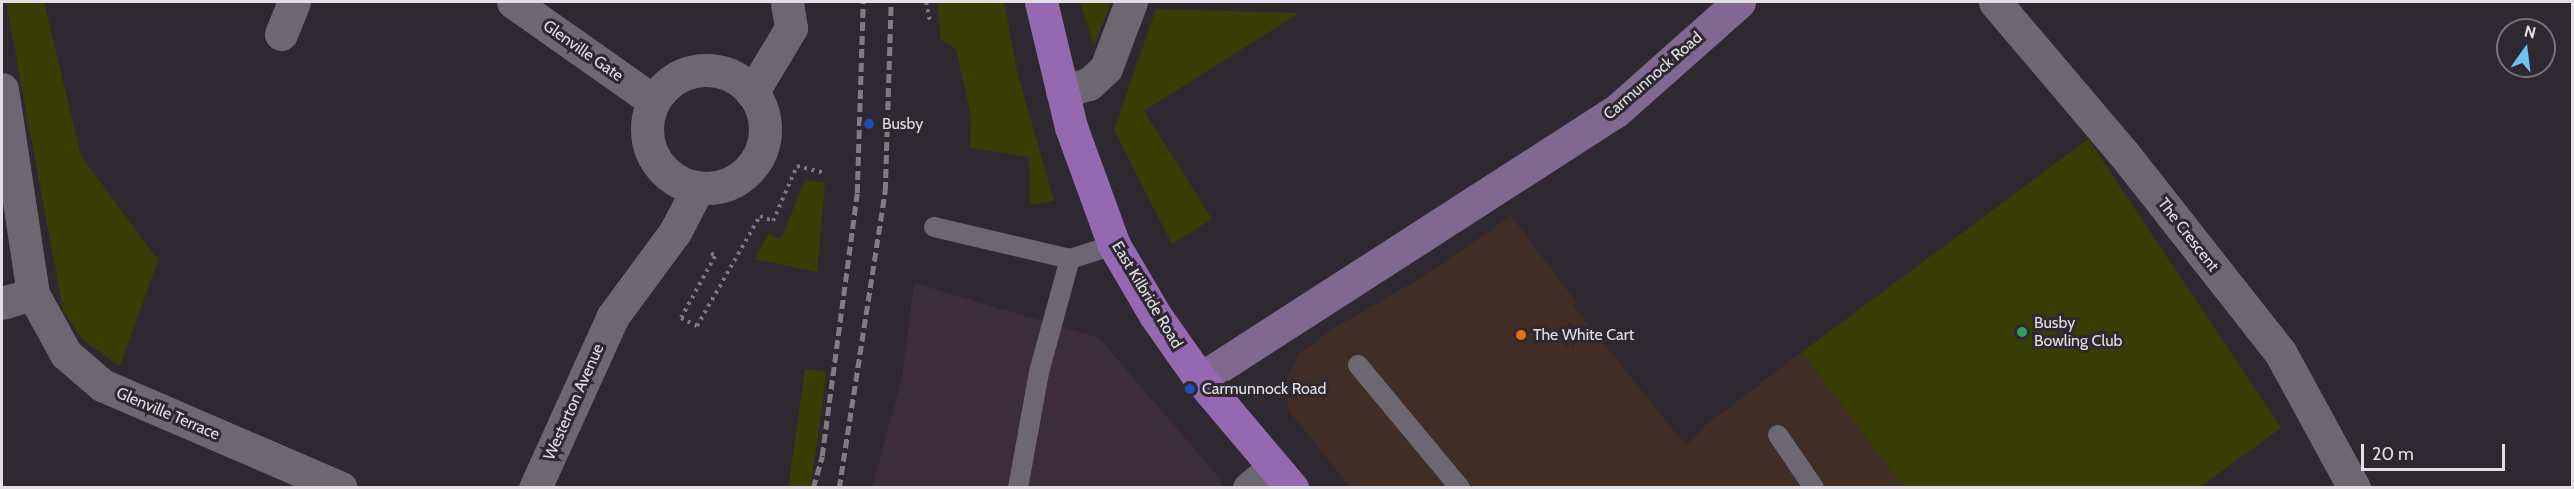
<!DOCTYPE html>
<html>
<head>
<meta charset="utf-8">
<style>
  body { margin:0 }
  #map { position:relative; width:2574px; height:489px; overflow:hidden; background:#2e2931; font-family:Cabin,sans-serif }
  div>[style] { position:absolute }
  .commercial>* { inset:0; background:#402e26 }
  .industrial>* { inset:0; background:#3d2d38 }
  .green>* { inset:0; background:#373e04; transform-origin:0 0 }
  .path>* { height:4px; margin-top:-2px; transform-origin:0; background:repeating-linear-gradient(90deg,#7b777e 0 3px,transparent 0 7.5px) }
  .lane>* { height:20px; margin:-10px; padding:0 10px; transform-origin:10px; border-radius:10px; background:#6d6771 }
  .street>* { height:33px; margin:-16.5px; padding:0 16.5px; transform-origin:16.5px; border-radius:16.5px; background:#6d6771 }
  .street>.ring { margin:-16.5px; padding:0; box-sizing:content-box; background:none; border:33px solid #6d6771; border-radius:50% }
  .secondary>* { height:33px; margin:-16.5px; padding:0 16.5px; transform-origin:16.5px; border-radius:16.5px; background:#816891 }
  .primary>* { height:33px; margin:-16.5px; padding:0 16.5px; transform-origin:16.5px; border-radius:16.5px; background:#9569b1 }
  .rail>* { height:4.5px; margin-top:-2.25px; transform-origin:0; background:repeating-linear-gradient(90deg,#807c83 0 9px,transparent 0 13.5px) }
  .dots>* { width:16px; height:16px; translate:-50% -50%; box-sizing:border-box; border:3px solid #2e2931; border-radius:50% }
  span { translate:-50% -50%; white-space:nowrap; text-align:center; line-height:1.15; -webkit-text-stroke:6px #2e2931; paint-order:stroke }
  .street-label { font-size:16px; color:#e2dfe5 }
  .poi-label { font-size:16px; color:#e2dfe5 }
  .left { translate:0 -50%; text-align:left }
  .frame { position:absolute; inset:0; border:3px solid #e2dfe5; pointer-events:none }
  .north { position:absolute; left:2496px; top:18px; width:60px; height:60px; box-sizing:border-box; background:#2e2931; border:2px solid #767279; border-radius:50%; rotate:14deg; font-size:16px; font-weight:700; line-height:24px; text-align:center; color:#e2dfe5 }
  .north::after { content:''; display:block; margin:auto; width:21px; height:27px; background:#6fc2f4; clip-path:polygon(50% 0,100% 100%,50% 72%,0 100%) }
  .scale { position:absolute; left:2361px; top:444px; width:144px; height:27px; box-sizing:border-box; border:3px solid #e2dfe5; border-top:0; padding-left:8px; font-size:18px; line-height:21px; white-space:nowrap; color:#e2dfe5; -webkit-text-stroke:4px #2e2931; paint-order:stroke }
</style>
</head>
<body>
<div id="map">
  <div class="commercial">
    <i style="clip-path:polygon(1511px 216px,1576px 302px,1573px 305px,1686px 446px,1707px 424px,1802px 352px,1904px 487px,1350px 487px,1289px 411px,1286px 380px,1299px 354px,1331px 330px,1426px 275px)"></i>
  </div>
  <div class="industrial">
    <i style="clip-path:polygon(914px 283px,1099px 338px,1222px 481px,1219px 488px,872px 488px,902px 377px)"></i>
  </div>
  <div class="green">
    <i style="clip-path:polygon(6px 2px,44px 2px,81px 156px,158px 260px,120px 366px,82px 339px,63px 310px)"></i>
    <i style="clip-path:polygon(937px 2px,1004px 2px,1018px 75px,1054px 201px,1030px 205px,1029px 157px,970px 148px,971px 116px,956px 49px,941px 40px)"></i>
    <i style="clip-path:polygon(1080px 2px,1111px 2px,1094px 46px)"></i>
    <i style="clip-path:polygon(1156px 9px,1299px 13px,1144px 111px,1212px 219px,1172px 244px,1114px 130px)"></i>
    <i style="clip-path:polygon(2088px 139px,2281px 428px,2200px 487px,1904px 487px,1802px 352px)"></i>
    <i style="clip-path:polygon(805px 180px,825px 183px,817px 272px,755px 259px,768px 234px,781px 239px)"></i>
    <i style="left:805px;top:369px;width:22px;height:125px;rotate:8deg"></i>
  </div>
  <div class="path">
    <i style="left:926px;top:2px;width:19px;rotate:78deg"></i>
    <i style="left:711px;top:253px;width:5px;rotate:37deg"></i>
    <i style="left:715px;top:256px;width:71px;rotate:118.7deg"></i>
    <i style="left:681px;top:318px;width:18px;rotate:27deg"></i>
    <i style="left:697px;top:326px;width:127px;rotate:-60.2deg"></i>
    <i style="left:760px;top:216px;width:14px;rotate:21deg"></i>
    <i style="left:773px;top:221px;width:60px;rotate:-66.4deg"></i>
    <i style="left:797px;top:166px;width:30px;rotate:14deg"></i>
  </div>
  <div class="lane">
    <i style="left:934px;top:227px;width:140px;rotate:13.2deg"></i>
    <i style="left:1070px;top:259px;width:46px;rotate:-17.7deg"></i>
    <i style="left:1358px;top:365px;width:160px;rotate:50.3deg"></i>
    <i style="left:1778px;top:435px;width:64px;rotate:55.8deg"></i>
    <i style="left:1018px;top:488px;width:118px;rotate:-79.7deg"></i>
    <i style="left:1039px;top:372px;width:117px;rotate:-74.7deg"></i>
  </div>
  <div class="street">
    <i style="left:513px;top:2px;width:172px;rotate:35.1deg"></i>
    <i style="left:1995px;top:2px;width:199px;rotate:49.7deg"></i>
    <i style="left:2124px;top:154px;width:252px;rotate:51.8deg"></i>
    <i style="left:2280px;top:352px;width:155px;rotate:61.4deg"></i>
    <i style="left:281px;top:34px;width:35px;rotate:-68deg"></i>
    <i class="ring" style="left:647px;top:70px;width:85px;height:85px"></i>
    <i style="left:2px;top:89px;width:207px;rotate:81.4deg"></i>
    <i style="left:33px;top:294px;width:32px;rotate:164deg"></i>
    <i style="left:1062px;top:92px;width:28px;rotate:-17deg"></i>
    <i style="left:1089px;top:84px;width:23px;rotate:-43deg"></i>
    <i style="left:1106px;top:68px;width:71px;rotate:-69.3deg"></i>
    <i style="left:752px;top:93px;width:76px;rotate:-59deg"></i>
    <i style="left:791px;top:28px;width:26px;rotate:-99deg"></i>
    <i style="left:33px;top:294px;width:68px;rotate:61.2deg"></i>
    <i style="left:66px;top:354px;width:48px;rotate:40.7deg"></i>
    <i style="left:102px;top:385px;width:260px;rotate:23.3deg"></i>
    <i style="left:535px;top:488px;width:189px;rotate:-65.6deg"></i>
    <i style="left:613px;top:316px;width:104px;rotate:-53.6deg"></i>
    <i style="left:675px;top:232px;width:50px;rotate:-62.4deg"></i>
    <i style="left:1249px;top:488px;width:32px;rotate:-39deg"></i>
  </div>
  <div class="secondary">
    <i style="left:1200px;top:379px;width:493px;rotate:-32.8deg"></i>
    <i style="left:1615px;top:112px;width:166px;rotate:-41.6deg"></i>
  </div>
  <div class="primary">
    <i style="left:1041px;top:2px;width:129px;rotate:76.5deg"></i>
    <i style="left:1071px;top:127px;width:126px;rotate:70deg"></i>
    <i style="left:1114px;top:245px;width:81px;rotate:59.6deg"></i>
    <i style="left:1155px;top:315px;width:78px;rotate:54.9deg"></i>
    <i style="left:1200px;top:379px;width:143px;rotate:49.8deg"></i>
  </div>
  <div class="rail">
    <i style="left:813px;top:488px;width:33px;rotate:-74deg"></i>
    <i style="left:822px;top:456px;width:265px;rotate:-82.4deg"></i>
    <i style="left:857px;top:193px;width:191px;rotate:-88.2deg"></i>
    <i style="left:839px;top:488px;width:301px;rotate:-81.2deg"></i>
    <i style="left:885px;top:191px;width:189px;rotate:-88.2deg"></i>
  </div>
  <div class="dots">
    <i style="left:869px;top:124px;background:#1a4fb4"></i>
    <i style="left:2022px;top:332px;background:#2e9e5b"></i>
    <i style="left:1521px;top:335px;background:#e8710a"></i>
    <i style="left:1190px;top:389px;background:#1a4fb4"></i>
  </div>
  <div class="street-label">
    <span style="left:583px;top:51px;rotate:35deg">Glenville Gate</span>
    <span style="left:1653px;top:76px;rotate:-41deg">Carmunnock Road</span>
    <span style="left:2188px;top:235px;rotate:52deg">The Crescent</span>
    <span style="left:1147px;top:295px;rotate:59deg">East Kilbride Road</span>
    <span style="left:574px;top:402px;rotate:-66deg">Westerton Avenue</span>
    <span style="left:168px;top:414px;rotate:23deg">Glenville Terrace</span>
  </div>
  <div class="poi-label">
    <span class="left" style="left:882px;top:124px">Busby</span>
    <span class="left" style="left:2034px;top:332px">Busby<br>Bowling Club</span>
    <span class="left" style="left:1533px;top:335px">The White Cart</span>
    <span class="left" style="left:1202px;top:389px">Carmunnock Road</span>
  </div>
  <div class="frame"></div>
  <div class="north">N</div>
  <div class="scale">20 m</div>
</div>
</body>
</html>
